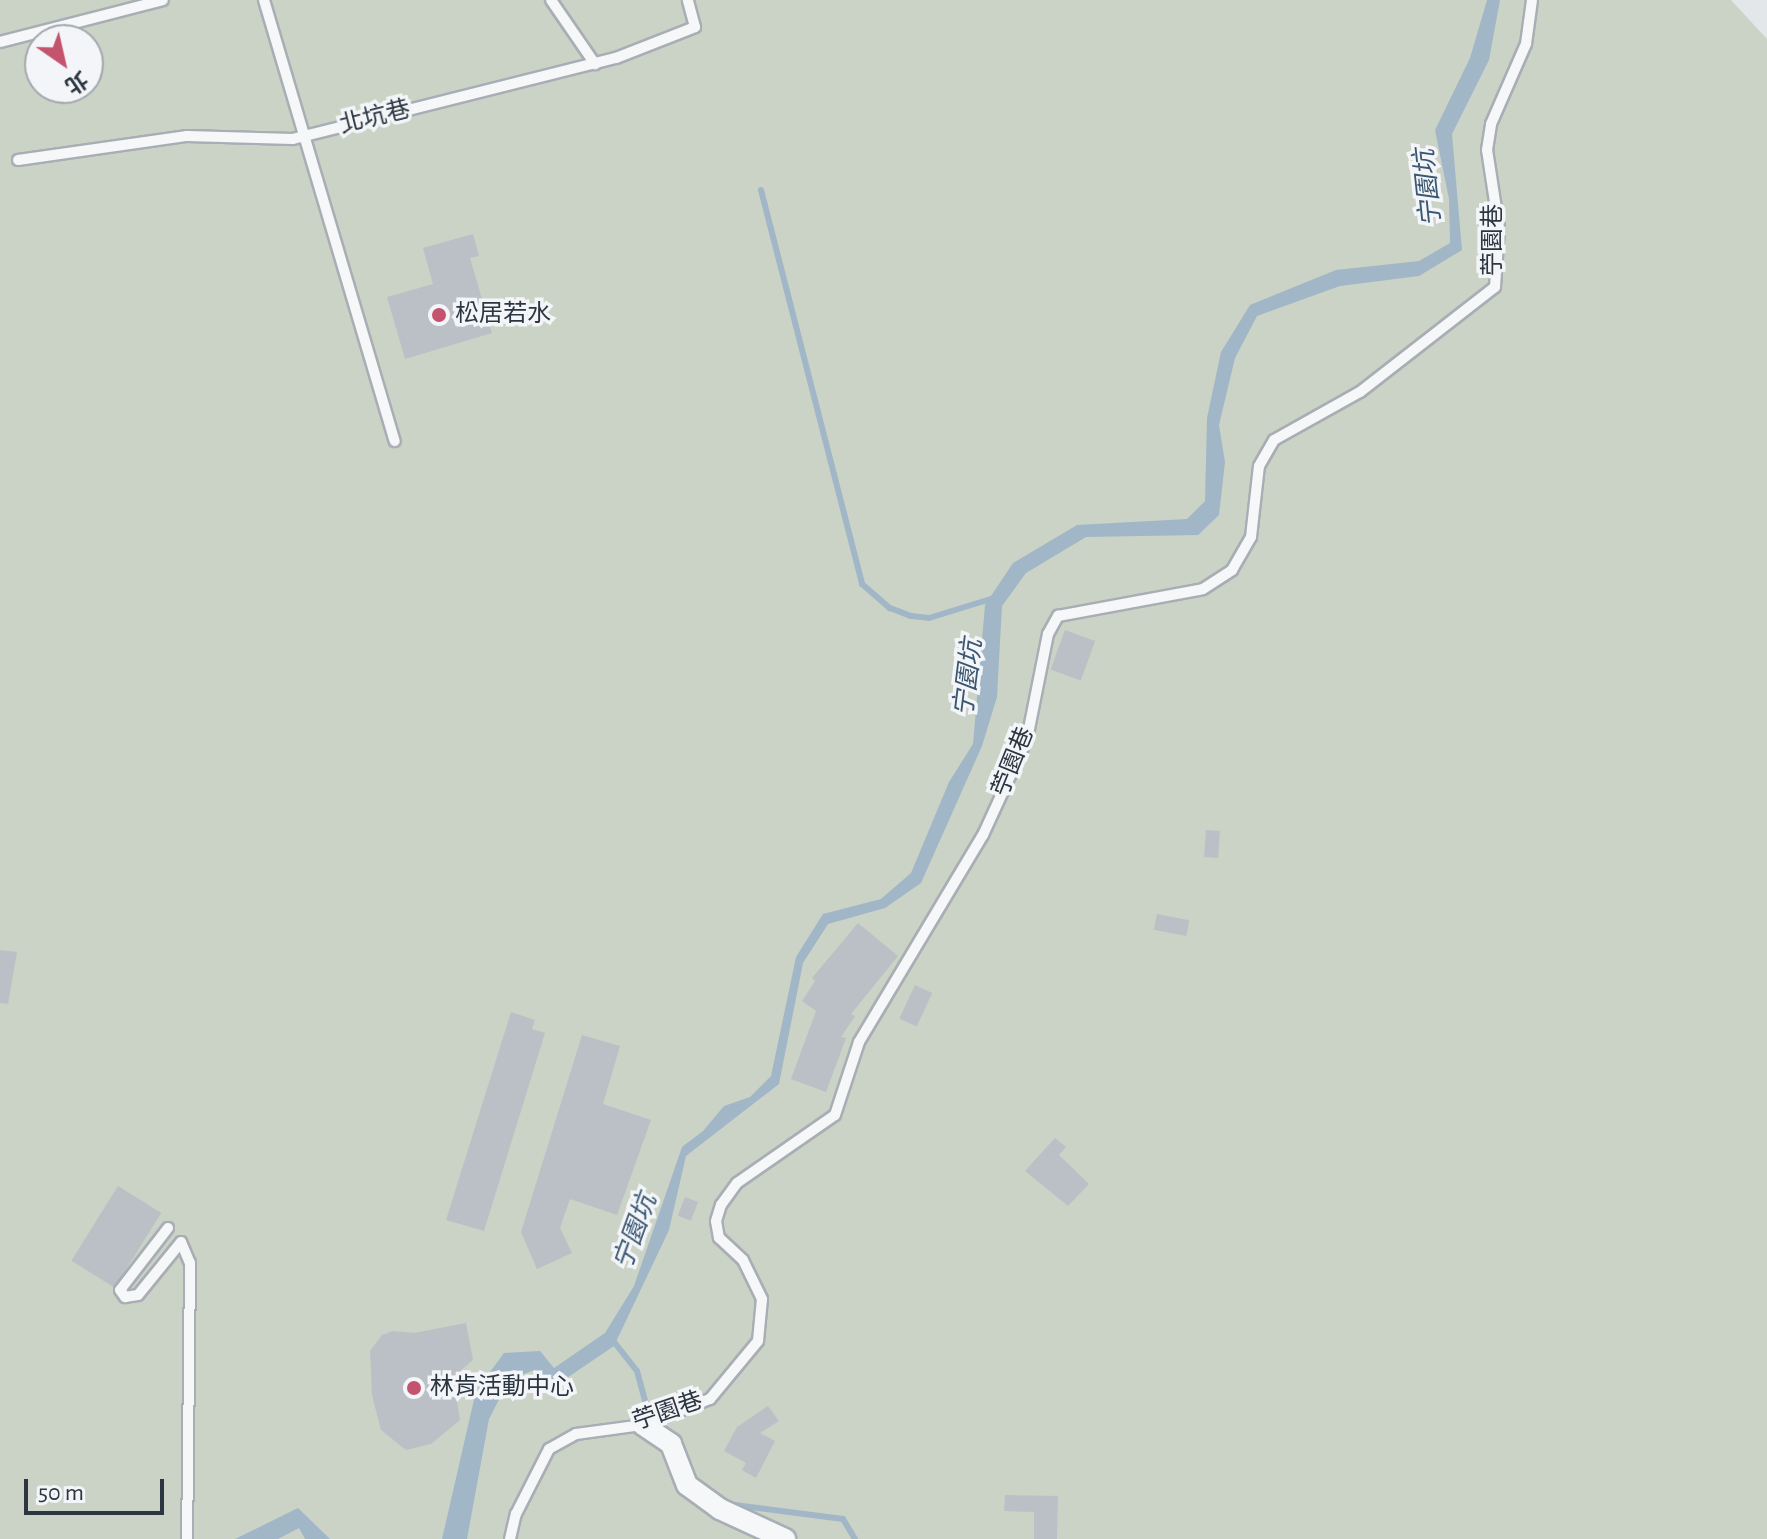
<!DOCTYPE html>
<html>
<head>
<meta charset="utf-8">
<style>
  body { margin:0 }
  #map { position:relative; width:1767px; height:1539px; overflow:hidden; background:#e3e7ea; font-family:"Alegreya Sans","Noto Sans TC",sans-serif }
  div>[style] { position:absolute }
  .green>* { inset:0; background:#cad3c5 }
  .water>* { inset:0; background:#a1b7c7 }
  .stream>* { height:6px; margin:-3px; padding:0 3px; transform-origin:3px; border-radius:3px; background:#a1b7c7 }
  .building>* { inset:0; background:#bbc0c7; transform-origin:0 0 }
  .roads { filter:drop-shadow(2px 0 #a8aeb4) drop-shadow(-2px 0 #a8aeb4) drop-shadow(0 2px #a8aeb4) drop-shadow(0 -2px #a8aeb4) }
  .service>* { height:10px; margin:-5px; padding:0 5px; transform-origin:5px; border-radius:5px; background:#f6f7f9 }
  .minor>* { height:20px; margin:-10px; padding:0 10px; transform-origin:10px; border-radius:10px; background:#f6f7f9 }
  .dots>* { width:22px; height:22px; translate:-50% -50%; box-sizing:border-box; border:4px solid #f3f5f8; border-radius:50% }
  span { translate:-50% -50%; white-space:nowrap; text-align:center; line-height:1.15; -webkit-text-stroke:7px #f3f5f8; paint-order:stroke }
  .street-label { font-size:24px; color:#2c3641 }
  .poi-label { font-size:24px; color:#2c3641 }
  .left { translate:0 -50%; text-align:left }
  .water-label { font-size:26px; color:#395772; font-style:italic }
  .north { position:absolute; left:24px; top:24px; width:80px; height:80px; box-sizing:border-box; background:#f3f5f8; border:2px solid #a3a9af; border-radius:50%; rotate:146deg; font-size:22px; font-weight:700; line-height:32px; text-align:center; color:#2c3641 }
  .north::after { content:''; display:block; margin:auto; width:28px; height:36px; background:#c4536d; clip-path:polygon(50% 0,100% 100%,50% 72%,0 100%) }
  .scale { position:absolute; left:24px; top:1479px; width:140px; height:36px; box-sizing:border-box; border:4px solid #2c3641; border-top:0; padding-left:10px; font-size:24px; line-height:28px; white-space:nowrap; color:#2c3641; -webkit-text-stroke:6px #f3f5f8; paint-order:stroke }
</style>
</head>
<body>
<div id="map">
  <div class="green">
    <i style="clip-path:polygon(evenodd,0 0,1731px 0,1767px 39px,1767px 1539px,0 1539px,0 0,40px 40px,88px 40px,88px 88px,40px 88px,40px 40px)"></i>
  </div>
  <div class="water">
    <i style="clip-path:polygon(1487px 0,1500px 0,1489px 60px,1452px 134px,1462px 250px,1419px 276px,1340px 286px,1257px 316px,1235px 358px,1219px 425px,1225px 462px,1219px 515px,1198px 535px,1086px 537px,1026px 573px,1002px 606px,997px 697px,982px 746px,921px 883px,885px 908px,828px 924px,803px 963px,779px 1084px,686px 1156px,669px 1230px,614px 1346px,558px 1384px,534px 1370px,509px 1380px,489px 1419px,467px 1539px,442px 1539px,476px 1391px,504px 1353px,540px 1351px,554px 1368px,605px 1333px,634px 1286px,682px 1147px,703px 1131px,724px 1106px,750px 1097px,771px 1076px,796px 957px,823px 914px,881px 899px,911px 873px,949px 782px,973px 744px,985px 605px,1013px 563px,1077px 525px,1187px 519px,1205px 501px,1207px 418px,1221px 352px,1250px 305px,1336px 270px,1419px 261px,1450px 243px,1449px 199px,1435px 130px,1470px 58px)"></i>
    <i style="clip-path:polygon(298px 1508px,330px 1539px,305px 1539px,299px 1528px,278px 1539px,235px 1539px)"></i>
  </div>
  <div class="stream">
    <i style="left:761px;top:190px;width:407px;rotate:75.6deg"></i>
    <i style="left:862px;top:584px;width:37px;rotate:41deg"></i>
    <i style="left:890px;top:608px;width:22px;rotate:21deg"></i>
    <i style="left:911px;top:616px;width:18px;rotate:6deg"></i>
    <i style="left:929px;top:618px;width:68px;rotate:-17.1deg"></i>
    <i style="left:611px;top:1338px;width:42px;rotate:51.8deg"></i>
    <i style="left:637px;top:1371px;width:54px;rotate:74.9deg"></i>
    <i style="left:727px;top:1504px;width:117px;rotate:7.4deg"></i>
    <i style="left:843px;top:1519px;width:23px;rotate:59deg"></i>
  </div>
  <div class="building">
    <i style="clip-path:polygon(473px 234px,479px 256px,470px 258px,492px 333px,405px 359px,387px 297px,433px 284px,423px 248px)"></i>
    <i style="left:1065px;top:630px;width:32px;height:42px;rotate:20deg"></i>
    <i style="left:1206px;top:830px;width:14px;height:27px;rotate:4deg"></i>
    <i style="left:1157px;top:914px;width:33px;height:16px;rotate:11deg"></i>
    <i style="clip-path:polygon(858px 923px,898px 956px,851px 1014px,855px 1016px,841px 1037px,846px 1038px,826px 1092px,791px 1079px,816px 1011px,802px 1001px,815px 981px,812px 978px)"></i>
    <i style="clip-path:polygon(0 950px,17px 952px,8px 1004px,0 1003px)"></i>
    <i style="left:915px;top:985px;width:19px;height:37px;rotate:25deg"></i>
    <i style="clip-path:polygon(511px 1012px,535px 1020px,532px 1029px,545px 1033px,484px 1231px,446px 1220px)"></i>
    <i style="clip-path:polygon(582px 1035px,620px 1046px,603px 1104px,651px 1120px,617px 1215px,570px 1199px,560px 1228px,572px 1253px,537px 1269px,521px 1232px)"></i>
    <i style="clip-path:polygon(1055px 1138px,1066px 1147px,1059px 1155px,1089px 1184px,1068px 1206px,1025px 1171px)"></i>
    <i style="left:118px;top:1186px;width:51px;height:88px;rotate:32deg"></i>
    <i style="left:685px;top:1197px;width:14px;height:20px;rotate:21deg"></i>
    <i style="clip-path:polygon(466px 1323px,473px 1360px,453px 1377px,460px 1420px,431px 1444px,406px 1450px,381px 1430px,372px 1395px,370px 1351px,382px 1335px,393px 1331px,414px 1333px)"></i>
    <i style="clip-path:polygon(768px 1406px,779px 1421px,760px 1433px,775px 1441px,756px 1478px,742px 1470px,746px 1463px,724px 1451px,737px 1427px)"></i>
    <i style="clip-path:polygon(1005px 1495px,1058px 1496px,1057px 1539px,1034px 1539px,1034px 1512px,1004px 1511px)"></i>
  </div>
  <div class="roads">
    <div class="service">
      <i style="left:264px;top:0;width:460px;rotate:73.5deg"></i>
      <i style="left:551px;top:0;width:78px;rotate:55.5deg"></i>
      <i style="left:0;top:42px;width:168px;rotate:-14.4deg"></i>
      <i style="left:18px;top:160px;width:171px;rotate:-8.1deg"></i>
      <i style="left:187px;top:136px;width:106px;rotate:1.6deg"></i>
      <i style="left:293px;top:139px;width:333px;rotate:-14.1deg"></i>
      <i style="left:616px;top:58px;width:85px;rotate:-21.4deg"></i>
      <i style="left:695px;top:27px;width:28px;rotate:-105deg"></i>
      <i style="left:168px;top:1228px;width:78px;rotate:127.7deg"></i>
      <i style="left:120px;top:1290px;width:9px;rotate:54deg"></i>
      <i style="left:125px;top:1297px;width:13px;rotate:-9deg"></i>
      <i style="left:138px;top:1295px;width:68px;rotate:-50.9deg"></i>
      <i style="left:181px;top:1242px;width:23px;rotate:67deg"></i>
      <i style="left:190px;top:1263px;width:276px;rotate:90.6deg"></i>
      <i style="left:510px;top:1539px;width:26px;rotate:-77deg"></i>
      <i style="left:516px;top:1514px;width:73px;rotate:-63.1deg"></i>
      <i style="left:549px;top:1449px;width:31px;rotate:-29deg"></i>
      <i style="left:576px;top:1434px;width:68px;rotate:-7.7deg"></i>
      <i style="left:643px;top:1425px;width:72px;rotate:-21.2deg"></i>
      <i style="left:710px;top:1399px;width:75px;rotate:-50.4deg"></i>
      <i style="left:758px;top:1341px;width:42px;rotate:-84.6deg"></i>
      <i style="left:762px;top:1299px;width:43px;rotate:-116deg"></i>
      <i style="left:743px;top:1260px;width:33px;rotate:-137deg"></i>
      <i style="left:719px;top:1238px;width:17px;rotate:-100deg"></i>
      <i style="left:716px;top:1221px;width:17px;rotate:-73deg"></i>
      <i style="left:721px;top:1205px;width:27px;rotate:-54deg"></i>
      <i style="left:737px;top:1183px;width:119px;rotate:-34.8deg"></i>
      <i style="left:835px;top:1115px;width:77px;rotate:-71.8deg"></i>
      <i style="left:859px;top:1042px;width:241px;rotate:-59.1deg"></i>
      <i style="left:983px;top:835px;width:106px;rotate:-65.4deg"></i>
      <i style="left:1027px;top:739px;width:107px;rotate:-78.7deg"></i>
      <i style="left:1048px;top:634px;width:21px;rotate:-61deg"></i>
      <i style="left:1058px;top:616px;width:147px;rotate:-10.5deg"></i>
      <i style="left:1203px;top:589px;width:35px;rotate:-33deg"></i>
      <i style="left:1232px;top:570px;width:38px;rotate:-60deg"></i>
      <i style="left:1251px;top:537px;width:71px;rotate:-83.6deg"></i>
      <i style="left:1259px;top:466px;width:30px;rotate:-60deg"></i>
      <i style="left:1274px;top:440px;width:98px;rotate:-29.2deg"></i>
      <i style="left:1360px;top:392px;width:171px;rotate:-37.9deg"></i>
      <i style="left:1495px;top:287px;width:59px;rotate:-86.1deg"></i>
      <i style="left:1499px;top:228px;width:79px;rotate:-98.7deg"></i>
      <i style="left:1487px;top:150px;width:26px;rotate:-81deg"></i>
      <i style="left:1491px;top:124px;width:87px;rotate:-66.4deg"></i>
      <i style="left:1526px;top:44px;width:44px;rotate:-82.2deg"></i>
    </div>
    <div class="minor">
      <i style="left:643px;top:1425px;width:34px;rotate:34deg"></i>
      <i style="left:671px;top:1444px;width:44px;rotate:68.7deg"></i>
      <i style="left:687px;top:1485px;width:41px;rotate:36deg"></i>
      <i style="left:720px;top:1509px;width:72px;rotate:24.8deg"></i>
    </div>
  </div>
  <div class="dots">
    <i style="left:439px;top:315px;background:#c4536d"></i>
    <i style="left:414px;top:1388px;background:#c4536d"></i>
  </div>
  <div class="street-label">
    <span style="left:375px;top:118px;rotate:-14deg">北坑巷</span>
    <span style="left:1494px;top:240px;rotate:-90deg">苧園巷</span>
    <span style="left:1014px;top:762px;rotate:-68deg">苧園巷</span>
    <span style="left:668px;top:1412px;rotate:-19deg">苧園巷</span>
  </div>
  <div class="poi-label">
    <span class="left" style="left:455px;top:315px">松居若水</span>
    <span class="left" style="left:430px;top:1388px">林肯活動中心</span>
  </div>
  <div class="water-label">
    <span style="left:1429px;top:188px;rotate:-96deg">宁園坑</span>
    <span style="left:969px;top:678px;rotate:-83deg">宁園坑</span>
    <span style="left:636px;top:1232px;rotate:-70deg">宁園坑</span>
  </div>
  <div class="north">北</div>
  <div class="scale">50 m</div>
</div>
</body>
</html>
